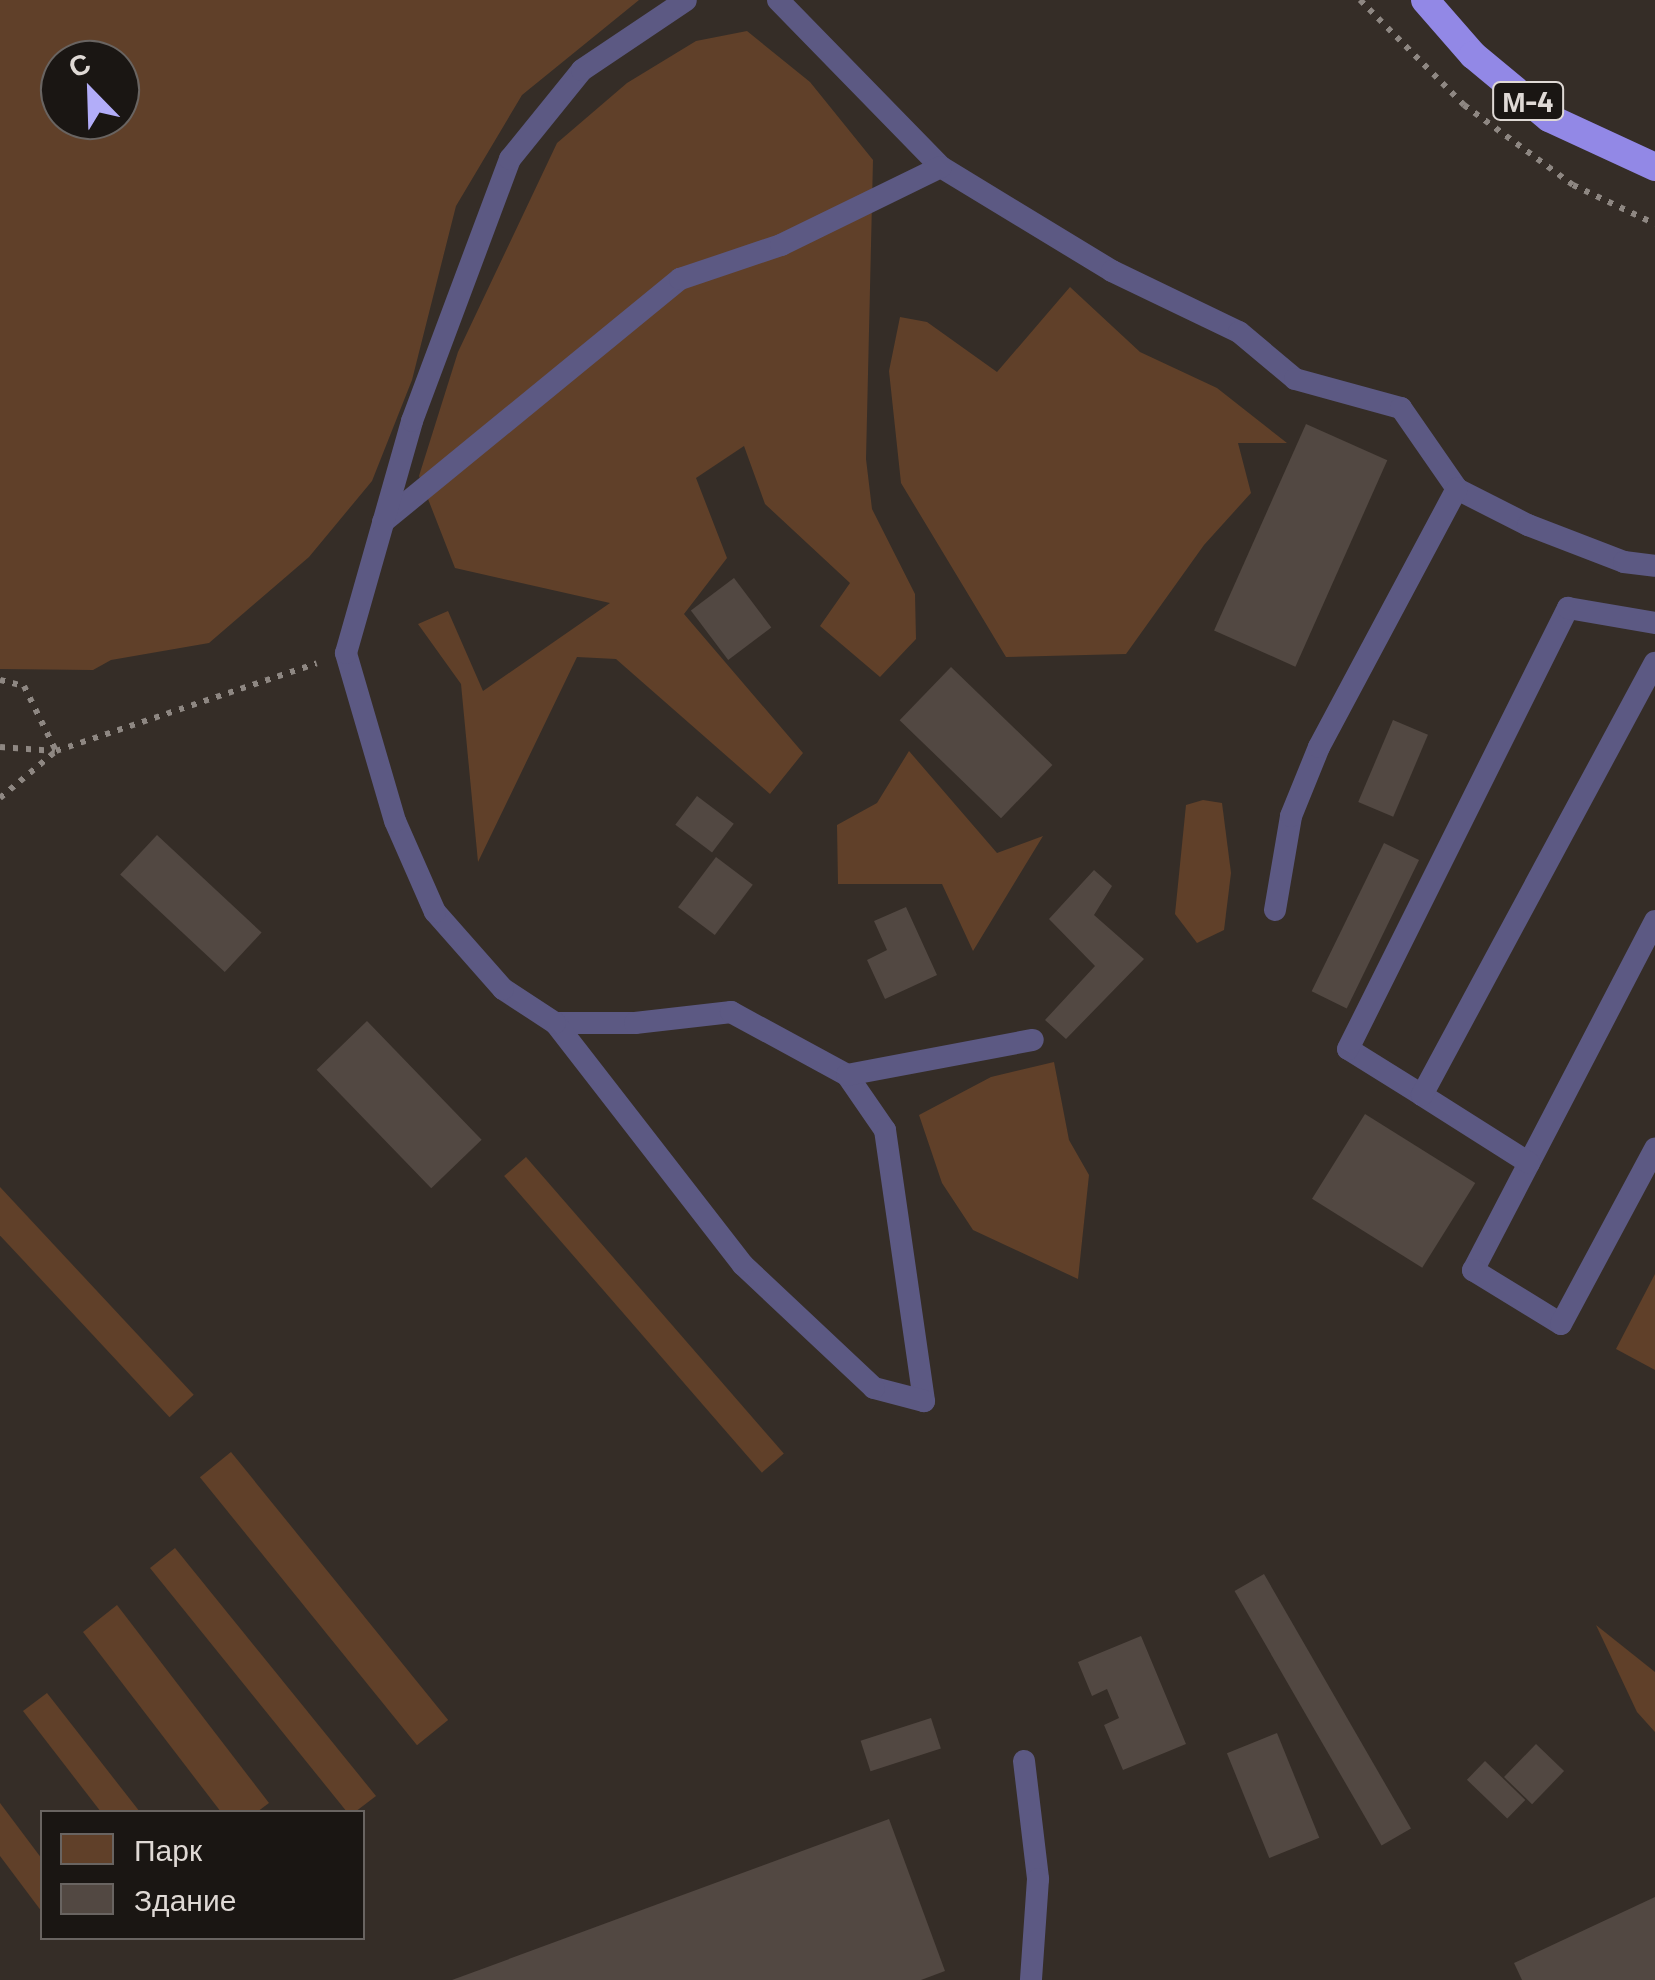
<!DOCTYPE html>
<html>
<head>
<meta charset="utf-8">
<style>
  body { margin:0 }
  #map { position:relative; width:1655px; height:1980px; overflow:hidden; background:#352d27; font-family:Barlow,sans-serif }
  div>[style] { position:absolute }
  .green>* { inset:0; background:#604029; transform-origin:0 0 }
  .building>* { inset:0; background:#524842; transform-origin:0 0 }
  .path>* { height:6px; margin-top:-3px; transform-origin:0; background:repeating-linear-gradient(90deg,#8e8782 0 5px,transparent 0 13px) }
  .service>* { height:22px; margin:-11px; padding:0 11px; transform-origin:11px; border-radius:11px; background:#5c5983 }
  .trunk>* { height:28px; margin:-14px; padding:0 14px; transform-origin:14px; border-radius:14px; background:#9288e6 }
  span { translate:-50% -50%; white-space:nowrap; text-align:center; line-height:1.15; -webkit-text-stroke:9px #1a1613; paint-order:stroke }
  .shield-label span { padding:2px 8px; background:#1a1613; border:2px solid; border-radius:8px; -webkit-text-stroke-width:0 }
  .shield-label { font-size:28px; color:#dfd9d5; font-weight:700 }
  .legend { position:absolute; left:40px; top:1810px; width:325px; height:130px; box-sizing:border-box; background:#1a1613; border:2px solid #696461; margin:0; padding:12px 18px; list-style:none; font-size:30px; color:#dfd9d5 }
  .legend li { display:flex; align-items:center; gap:20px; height:50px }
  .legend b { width:50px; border:2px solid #696461 }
  .north { position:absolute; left:40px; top:40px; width:100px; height:100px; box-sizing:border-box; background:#1a1613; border:2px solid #696461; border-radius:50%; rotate:337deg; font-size:28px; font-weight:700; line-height:40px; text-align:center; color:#dfd9d5 }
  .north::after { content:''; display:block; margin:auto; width:35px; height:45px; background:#b2adf9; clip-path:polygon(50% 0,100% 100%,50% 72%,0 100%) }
</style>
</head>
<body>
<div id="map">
  <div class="green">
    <i style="clip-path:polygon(evenodd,0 0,639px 0,522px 95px,456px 206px,412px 380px,372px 481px,309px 557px,209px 643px,111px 660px,93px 670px,0 669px,0 0,60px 60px,120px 60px,120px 120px,60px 120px,60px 60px)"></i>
    <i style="clip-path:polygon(747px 31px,810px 82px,873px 160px,866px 459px,872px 509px,915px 594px,916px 639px,880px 677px,820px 626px,850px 583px,765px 504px,744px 446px,696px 478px,727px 558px,684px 614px,803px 753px,770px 794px,616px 659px,577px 657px,478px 862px,461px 684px,418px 624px,448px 611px,483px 691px,610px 603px,455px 568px,419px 476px,458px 352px,557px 143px,627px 83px,696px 41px)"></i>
    <i style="clip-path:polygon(1070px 287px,1140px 352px,1217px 388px,1287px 443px,1238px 443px,1251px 493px,1204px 545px,1126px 654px,1006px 657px,901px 483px,889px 371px,900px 317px,927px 322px,997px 372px)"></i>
    <i style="clip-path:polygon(909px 751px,997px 853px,1043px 836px,973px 951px,942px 884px,838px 884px,837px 825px,877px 803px)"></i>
    <i style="clip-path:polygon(1203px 800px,1222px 803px,1231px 873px,1224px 930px,1197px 943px,1175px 914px,1186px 805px)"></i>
    <i style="clip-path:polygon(1054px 1062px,1069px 1140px,1089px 1175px,1078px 1279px,973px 1230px,942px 1183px,919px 1115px,991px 1077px)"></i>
    <i style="left:526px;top:1157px;width:393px;height:29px;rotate:49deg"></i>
    <i style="left:0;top:1187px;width:284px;height:33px;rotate:47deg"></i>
    <i style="clip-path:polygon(1655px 1274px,1655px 1370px,1616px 1349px)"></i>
    <i style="left:231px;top:1452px;width:345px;height:40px;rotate:51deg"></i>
    <i style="clip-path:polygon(175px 1548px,376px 1796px,355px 1812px,347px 1812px,150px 1568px)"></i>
    <i style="clip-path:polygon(117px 1605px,269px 1803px,257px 1812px,221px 1812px,83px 1632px)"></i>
    <i style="clip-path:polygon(1596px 1625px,1655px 1672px,1655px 1732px,1637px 1712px)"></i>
    <i style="clip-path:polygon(47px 1693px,140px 1812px,101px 1812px,23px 1711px)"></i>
    <i style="clip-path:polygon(0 1803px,42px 1859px,42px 1912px,0 1856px)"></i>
  </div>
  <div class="building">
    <i style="left:1306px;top:424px;width:89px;height:226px;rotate:24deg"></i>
    <i style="left:734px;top:578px;width:62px;height:54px;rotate:53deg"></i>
    <i style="left:951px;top:667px;width:141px;height:74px;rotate:44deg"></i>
    <i style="left:1393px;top:720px;width:38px;height:89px;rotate:23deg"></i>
    <i style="left:697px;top:796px;width:46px;height:36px;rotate:37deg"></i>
    <i style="left:157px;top:835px;width:143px;height:54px;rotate:43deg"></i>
    <i style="left:1384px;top:843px;width:39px;height:165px;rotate:26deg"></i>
    <i style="left:716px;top:857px;width:46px;height:63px;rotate:37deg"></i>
    <i style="clip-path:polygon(1094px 870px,1112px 886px,1094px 915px,1144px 959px,1066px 1039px,1045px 1020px,1095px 966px,1049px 919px)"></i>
    <i style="clip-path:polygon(906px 907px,937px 975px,885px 999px,867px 960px,887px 950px,874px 921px)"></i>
    <i style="left:367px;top:1021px;width:165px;height:70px;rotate:46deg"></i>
    <i style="left:1365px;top:1114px;width:130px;height:100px;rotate:32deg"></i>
    <i style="left:1264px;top:1574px;width:294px;height:34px;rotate:60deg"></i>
    <i style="clip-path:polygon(1141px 1636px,1186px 1744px,1123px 1770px,1104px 1725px,1119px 1718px,1107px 1689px,1092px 1696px,1078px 1662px)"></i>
    <i style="left:931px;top:1718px;width:32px;height:74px;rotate:72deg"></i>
    <i style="left:1277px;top:1733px;width:113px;height:54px;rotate:68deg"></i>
    <i style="left:1536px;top:1744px;width:39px;height:46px;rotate:44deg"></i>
    <i style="left:1485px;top:1761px;width:56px;height:26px;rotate:44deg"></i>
    <i style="clip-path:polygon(889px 1819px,945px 1971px,921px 1980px,452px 1980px)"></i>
    <i style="clip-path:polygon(1655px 1897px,1655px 1980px,1522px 1980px,1514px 1963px)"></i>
  </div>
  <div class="path">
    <i style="left:1360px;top:0;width:148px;rotate:45.3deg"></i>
    <i style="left:1464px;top:105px;width:135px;rotate:36.3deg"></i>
    <i style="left:1573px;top:185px;width:91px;rotate:25.4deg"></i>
    <i style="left:0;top:680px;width:25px;rotate:14deg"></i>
    <i style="left:24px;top:686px;width:72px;rotate:63.8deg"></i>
    <i style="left:0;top:747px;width:55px;rotate:4.2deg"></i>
    <i style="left:0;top:798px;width:73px;rotate:-40deg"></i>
    <i style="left:56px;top:751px;width:275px;rotate:-18.6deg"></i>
  </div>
  <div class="service">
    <i style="left:778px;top:0;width:233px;rotate:45.7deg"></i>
    <i style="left:941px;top:167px;width:200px;rotate:31.3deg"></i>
    <i style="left:1112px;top:271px;width:141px;rotate:25.7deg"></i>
    <i style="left:1239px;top:332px;width:73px;rotate:40deg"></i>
    <i style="left:1295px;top:379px;width:110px;rotate:15.3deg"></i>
    <i style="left:1401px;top:408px;width:98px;rotate:55.3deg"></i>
    <i style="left:1457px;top:489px;width:80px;rotate:26.9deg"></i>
    <i style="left:1528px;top:525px;width:103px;rotate:21.1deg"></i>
    <i style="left:1624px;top:562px;width:31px;rotate:7deg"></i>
    <i style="left:383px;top:522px;width:384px;rotate:-39.3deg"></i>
    <i style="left:680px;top:279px;width:107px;rotate:-18.6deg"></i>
    <i style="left:781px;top:245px;width:178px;rotate:-26deg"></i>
    <i style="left:1275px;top:910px;width:95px;rotate:-80.3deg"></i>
    <i style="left:1291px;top:816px;width:74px;rotate:-67.9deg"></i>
    <i style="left:1319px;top:747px;width:293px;rotate:-61.9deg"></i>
    <i style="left:1655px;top:921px;width:394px;rotate:117.5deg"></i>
    <i style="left:1473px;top:1270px;width:103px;rotate:31.5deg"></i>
    <i style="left:1561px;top:1324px;width:199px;rotate:-61.8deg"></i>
    <i style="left:555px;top:1023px;width:80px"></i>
    <i style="left:635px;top:1023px;width:97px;rotate:-6.5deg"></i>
    <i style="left:731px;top:1012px;width:132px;rotate:28.5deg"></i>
    <i style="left:847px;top:1075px;width:67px;rotate:55.4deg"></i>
    <i style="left:885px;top:1130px;width:274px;rotate:81.8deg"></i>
    <i style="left:924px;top:1401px;width:52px;rotate:-165.4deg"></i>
    <i style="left:874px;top:1388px;width:180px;rotate:-136.8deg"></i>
    <i style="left:743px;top:1265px;width:306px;rotate:-127.8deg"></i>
    <i style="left:555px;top:1023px;width:62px;rotate:-146.8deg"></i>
    <i style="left:503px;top:989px;width:103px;rotate:-131.4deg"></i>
    <i style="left:435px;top:912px;width:99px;rotate:-113.7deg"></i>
    <i style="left:395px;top:821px;width:175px;rotate:-106.3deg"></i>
    <i style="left:346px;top:653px;width:241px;rotate:-74.1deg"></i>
    <i style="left:412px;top:421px;width:280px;rotate:-69.5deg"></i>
    <i style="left:510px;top:159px;width:114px;rotate:-51deg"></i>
    <i style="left:582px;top:70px;width:125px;rotate:-33.9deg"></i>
    <i style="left:847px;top:1075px;width:189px;rotate:-10.7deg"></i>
    <i style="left:1422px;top:1095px;width:87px;rotate:-148.1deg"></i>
    <i style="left:1348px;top:1049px;width:493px;rotate:-63.5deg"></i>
    <i style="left:1568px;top:608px;width:88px;rotate:9.8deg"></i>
    <i style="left:1529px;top:1163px;width:127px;rotate:-147.6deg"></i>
    <i style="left:1422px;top:1095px;width:491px;rotate:-61.7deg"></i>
    <i style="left:1024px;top:1761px;width:119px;rotate:83.2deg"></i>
    <i style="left:1038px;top:1879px;width:101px;rotate:94deg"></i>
  </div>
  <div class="trunk">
    <i style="left:1425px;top:0;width:73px;rotate:48.9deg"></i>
    <i style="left:1473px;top:55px;width:99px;rotate:39.7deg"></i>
    <i style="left:1549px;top:118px;width:117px;rotate:24.8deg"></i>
  </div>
  <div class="shield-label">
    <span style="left:1528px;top:101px">М-4</span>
  </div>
  <ul class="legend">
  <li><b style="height:28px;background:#604029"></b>Парк</li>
  <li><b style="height:28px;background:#524842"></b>Здание</li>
  </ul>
  <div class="north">С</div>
</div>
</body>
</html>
